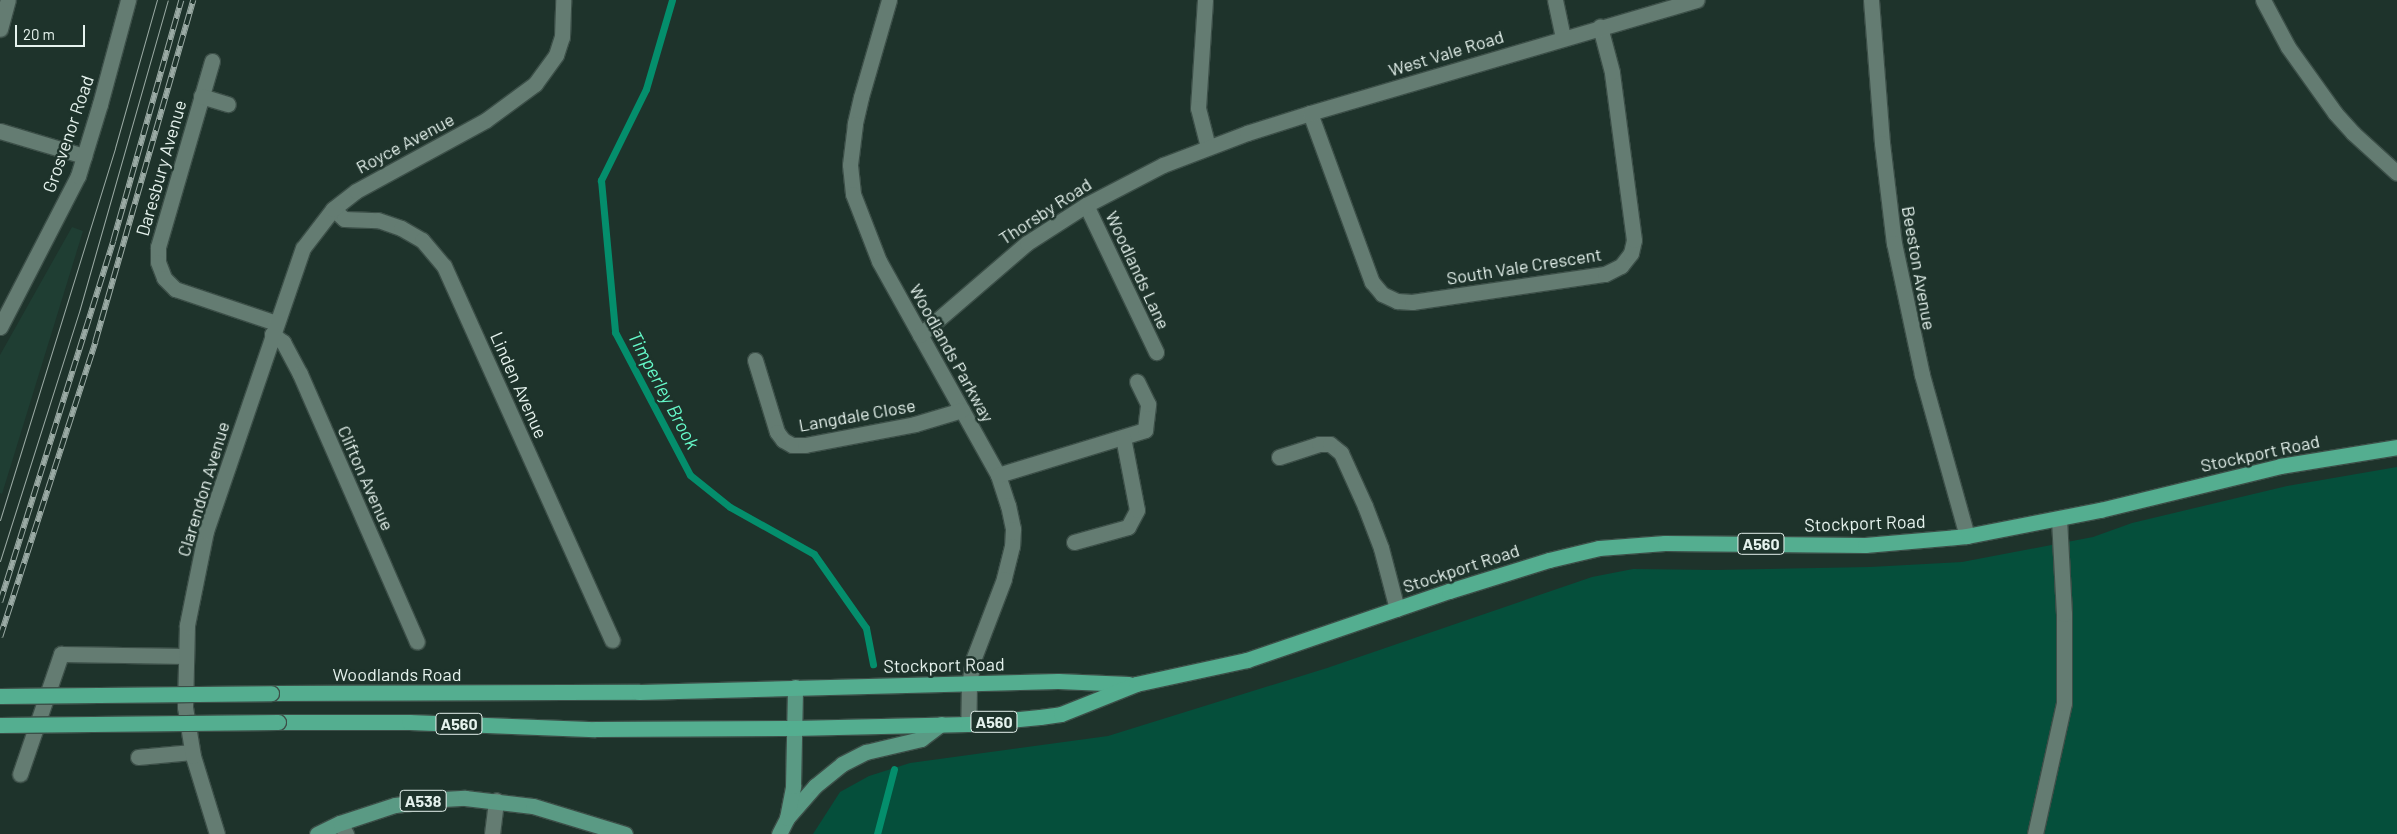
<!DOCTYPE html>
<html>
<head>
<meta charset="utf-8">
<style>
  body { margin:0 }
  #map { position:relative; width:2397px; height:834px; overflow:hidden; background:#1e332b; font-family:Barlow,sans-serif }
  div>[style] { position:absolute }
  .built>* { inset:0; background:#1f3e33 }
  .green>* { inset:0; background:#054f3b }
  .stream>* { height:7px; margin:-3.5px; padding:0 3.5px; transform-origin:3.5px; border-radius:3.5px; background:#048e6c }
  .roads { filter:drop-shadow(1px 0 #3c4f48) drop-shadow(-1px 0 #3c4f48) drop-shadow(0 1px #3c4f48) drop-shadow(0 -1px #3c4f48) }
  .minor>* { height:15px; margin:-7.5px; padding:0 7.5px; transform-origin:7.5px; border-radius:7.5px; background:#647c72 }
  .major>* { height:15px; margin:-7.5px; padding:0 7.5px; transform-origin:7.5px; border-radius:7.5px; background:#5a9a84 }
  .highway>* { height:15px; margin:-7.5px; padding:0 7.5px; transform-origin:7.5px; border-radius:7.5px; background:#54ae90 }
  .tram>* { height:1px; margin:-0.5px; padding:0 0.5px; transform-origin:0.5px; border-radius:0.5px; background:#9aaaa4 }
  .rail>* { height:5.5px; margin-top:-2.75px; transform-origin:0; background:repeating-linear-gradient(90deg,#1e332b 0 11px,#9aaaa4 0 22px); box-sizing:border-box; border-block:1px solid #9aaaa4 }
  .bridges { filter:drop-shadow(1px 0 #3c4f48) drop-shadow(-1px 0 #3c4f48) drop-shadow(0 1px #3c4f48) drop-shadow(0 -1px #3c4f48) }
  .highway-bridge>* { height:15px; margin:-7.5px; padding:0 7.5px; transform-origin:7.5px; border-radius:7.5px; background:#54ae90 }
  span { translate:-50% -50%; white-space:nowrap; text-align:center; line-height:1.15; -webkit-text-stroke:5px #1e332b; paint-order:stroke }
  .shield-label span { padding:1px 4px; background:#1e332b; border:1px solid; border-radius:4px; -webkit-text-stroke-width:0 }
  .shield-label { font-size:16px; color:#e5f2ed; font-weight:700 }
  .street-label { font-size:18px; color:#e5f2ed }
  .water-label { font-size:19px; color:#65f9c9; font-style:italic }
  .scale { position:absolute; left:15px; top:25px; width:70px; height:22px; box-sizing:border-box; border:2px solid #e5f2ed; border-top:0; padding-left:6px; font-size:15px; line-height:18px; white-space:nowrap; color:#e5f2ed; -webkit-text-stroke:4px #1e332b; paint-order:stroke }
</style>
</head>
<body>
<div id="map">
  <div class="built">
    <i style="clip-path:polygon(72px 227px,83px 231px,2px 494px,0 493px,0 355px)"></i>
  </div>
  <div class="green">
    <i style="clip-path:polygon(2397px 467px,2397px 834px,813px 834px,840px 792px,869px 776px,910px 763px,1108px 736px,1327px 668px,1592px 577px,1633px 569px,1714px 570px,1870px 567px,1962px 562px,2093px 537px,2132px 523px,2287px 486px)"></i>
  </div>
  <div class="stream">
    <i style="left:672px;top:0;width:93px;rotate:106.3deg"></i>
    <i style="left:646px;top:89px;width:102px;rotate:116.3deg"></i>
    <i style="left:601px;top:180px;width:153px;rotate:84.7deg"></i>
    <i style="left:615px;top:332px;width:161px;rotate:62.3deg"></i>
    <i style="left:690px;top:475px;width:51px;rotate:38.7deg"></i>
    <i style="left:730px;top:507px;width:96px;rotate:29.2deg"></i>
    <i style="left:814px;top:554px;width:90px;rotate:54.9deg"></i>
    <i style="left:866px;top:628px;width:37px;rotate:79deg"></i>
    <i style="left:877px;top:834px;width:67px;rotate:-75.3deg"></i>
  </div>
  <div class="roads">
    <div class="minor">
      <i style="left:889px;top:0;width:101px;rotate:106.1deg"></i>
      <i style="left:861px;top:97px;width:28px;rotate:103deg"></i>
      <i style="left:855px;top:124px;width:41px;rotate:97deg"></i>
      <i style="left:850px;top:165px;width:29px;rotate:84deg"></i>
      <i style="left:853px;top:194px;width:72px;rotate:68.8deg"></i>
      <i style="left:879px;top:261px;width:245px;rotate:60.9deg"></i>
      <i style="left:998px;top:475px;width:32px;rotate:72deg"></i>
      <i style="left:1008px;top:505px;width:25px;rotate:78deg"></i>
      <i style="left:1013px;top:529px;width:17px;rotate:93deg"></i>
      <i style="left:1012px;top:546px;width:34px;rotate:104deg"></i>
      <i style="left:1004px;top:579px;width:87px;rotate:110.9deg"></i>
      <i style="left:973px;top:660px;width:25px;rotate:99deg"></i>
      <i style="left:969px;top:685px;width:39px;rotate:91deg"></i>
      <i style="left:1205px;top:0;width:108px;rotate:93.7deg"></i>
      <i style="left:1198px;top:108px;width:40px;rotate:75.6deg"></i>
      <i style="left:1555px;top:0;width:38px;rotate:78deg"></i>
      <i style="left:1871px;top:0;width:143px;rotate:85.6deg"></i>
      <i style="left:1882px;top:143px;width:101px;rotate:83.2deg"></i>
      <i style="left:1894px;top:243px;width:135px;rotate:78deg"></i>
      <i style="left:1922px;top:375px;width:167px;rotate:74.4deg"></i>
      <i style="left:2263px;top:0;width:53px;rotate:62deg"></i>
      <i style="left:2288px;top:47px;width:81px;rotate:54.5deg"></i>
      <i style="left:2335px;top:113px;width:27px;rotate:48deg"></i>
      <i style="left:2353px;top:133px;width:59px;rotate:42.3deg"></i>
      <i style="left:0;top:29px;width:30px;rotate:-75deg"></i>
      <i style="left:212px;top:61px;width:194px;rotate:106.2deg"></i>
      <i style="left:158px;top:247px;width:15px;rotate:90deg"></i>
      <i style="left:158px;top:262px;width:17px;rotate:69deg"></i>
      <i style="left:164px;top:278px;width:16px;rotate:45deg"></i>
      <i style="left:175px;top:289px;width:107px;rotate:18.6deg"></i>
      <i style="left:201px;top:96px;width:28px;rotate:17deg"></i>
      <i style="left:1310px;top:113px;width:180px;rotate:69.9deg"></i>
      <i style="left:1372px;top:282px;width:16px;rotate:50deg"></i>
      <i style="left:1382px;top:294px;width:17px;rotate:25deg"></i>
      <i style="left:1397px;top:301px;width:15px;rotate:4deg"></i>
      <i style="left:1412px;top:302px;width:195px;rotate:-8.3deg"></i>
      <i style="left:1605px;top:274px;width:18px;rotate:-27deg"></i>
      <i style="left:1621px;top:266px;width:16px;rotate:-52deg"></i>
      <i style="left:1631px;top:253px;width:13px;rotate:-77deg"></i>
      <i style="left:1634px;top:240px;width:169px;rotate:-97.5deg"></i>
      <i style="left:1612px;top:72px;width:47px;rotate:-104.9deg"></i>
      <i style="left:0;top:131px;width:88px;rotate:16.6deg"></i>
      <i style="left:1086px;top:205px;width:163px;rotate:64.5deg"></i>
      <i style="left:333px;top:209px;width:15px;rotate:42deg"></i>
      <i style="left:344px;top:219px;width:34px;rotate:2deg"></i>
      <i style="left:378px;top:220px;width:24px;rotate:19deg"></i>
      <i style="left:401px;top:228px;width:24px;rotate:30deg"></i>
      <i style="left:422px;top:240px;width:34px;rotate:50deg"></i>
      <i style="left:444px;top:266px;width:410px;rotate:65.8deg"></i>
      <i style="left:0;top:327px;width:170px;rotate:-62.7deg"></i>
      <i style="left:78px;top:176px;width:75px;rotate:-73deg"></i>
      <i style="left:100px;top:104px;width:108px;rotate:-74.9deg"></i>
      <i style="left:272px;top:334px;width:14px;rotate:36deg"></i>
      <i style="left:283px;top:342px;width:36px;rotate:62deg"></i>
      <i style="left:300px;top:374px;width:292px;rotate:66.4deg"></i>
      <i style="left:920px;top:335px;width:141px;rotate:-40.7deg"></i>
      <i style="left:1027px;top:243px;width:70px;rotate:-32.8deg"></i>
      <i style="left:1086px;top:205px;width:87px;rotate:-27.5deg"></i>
      <i style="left:1163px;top:165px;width:90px;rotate:-20.9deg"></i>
      <i style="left:1247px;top:133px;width:66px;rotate:-17.6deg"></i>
      <i style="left:1310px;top:113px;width:403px;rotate:-16.3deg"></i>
      <i style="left:755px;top:360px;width:75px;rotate:73deg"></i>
      <i style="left:777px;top:432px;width:10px;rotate:53deg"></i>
      <i style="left:783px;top:440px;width:10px;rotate:29deg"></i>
      <i style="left:792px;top:445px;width:13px"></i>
      <i style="left:805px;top:445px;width:112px;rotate:-10.8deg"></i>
      <i style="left:915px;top:424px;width:49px;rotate:-16.6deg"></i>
      <i style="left:1279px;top:457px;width:42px;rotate:-18deg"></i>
      <i style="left:1319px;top:444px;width:11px"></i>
      <i style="left:1330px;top:444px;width:14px;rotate:39deg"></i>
      <i style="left:1341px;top:453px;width:58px;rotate:65.6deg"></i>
      <i style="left:1365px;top:506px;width:45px;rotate:69.1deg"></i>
      <i style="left:1381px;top:548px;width:63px;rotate:75.3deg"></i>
      <i style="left:998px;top:475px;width:154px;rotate:-17deg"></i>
      <i style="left:1145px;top:430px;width:26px;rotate:-83deg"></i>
      <i style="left:1148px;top:404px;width:25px;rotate:-116deg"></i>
      <i style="left:1074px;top:542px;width:56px;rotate:-15.5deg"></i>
      <i style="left:1128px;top:527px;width:19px;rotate:-62deg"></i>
      <i style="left:1137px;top:510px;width:74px;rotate:-100.9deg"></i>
      <i style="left:138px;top:757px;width:54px;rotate:-5.3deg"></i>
      <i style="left:20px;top:774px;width:127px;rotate:-71.1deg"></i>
      <i style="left:61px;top:654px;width:125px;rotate:0.9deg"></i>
      <i style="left:340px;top:823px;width:13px;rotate:61deg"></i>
      <i style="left:217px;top:834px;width:82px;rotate:-107.1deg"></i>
      <i style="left:193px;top:756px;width:50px;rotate:-99.3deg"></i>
      <i style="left:185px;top:707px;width:82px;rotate:-88.6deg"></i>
      <i style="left:187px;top:625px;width:96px;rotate:-78.6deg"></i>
      <i style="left:206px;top:531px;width:299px;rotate:-71.1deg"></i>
      <i style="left:303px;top:248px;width:49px;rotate:-52.4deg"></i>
      <i style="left:333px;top:209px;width:29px;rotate:-38deg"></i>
      <i style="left:356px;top:191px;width:148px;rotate:-28.6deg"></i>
      <i style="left:486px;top:120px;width:61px;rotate:-36.3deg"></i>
      <i style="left:535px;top:84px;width:36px;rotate:-54deg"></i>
      <i style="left:556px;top:55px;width:19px;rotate:-72deg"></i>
      <i style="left:562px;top:37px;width:37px;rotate:-88deg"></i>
      <i style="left:492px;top:834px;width:34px;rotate:-83deg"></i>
      <i style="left:2035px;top:834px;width:134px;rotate:-77.5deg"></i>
      <i style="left:2064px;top:703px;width:89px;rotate:-90deg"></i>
      <i style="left:2064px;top:614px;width:96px;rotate:-93deg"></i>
    </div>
    <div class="major">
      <i style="left:787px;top:818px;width:43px;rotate:-48.8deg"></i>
      <i style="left:815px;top:786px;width:35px;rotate:-39deg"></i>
      <i style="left:842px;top:764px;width:27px;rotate:-27deg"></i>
      <i style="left:866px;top:752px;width:57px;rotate:-13.3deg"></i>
      <i style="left:921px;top:739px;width:25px;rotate:-37deg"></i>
      <i style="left:317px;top:834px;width:25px;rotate:-26deg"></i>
      <i style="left:340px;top:823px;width:58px;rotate:-18.1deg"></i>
      <i style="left:395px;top:805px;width:48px;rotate:-7.1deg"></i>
      <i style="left:443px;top:799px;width:22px;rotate:-3deg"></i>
      <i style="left:465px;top:798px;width:68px;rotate:6.7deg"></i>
      <i style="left:533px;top:806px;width:96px;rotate:16.9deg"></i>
      <i style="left:779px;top:834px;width:18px;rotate:-63deg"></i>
      <i style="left:787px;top:818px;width:33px;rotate:-79deg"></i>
      <i style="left:793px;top:786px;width:99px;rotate:-88.8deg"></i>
    </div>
    <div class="highway">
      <i style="left:271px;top:693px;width:368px;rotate:-0.2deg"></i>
      <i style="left:639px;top:692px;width:419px;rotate:-1.5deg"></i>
      <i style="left:1058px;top:681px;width:71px;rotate:2.4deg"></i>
      <i style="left:278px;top:722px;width:131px"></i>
      <i style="left:409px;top:722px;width:186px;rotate:2.2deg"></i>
      <i style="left:595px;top:729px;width:199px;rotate:-0.3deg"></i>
      <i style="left:794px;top:728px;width:174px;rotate:-1.3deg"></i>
      <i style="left:968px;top:724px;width:72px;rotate:-5.6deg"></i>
      <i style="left:1040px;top:717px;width:21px;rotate:-8deg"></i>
      <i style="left:1061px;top:714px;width:81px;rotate:-21.8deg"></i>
      <i style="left:1136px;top:684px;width:114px;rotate:-12.2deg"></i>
      <i style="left:1247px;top:660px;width:213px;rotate:-18.9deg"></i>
      <i style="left:1449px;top:591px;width:105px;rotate:-17.2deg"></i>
      <i style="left:1549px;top:560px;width:51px;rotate:-13.5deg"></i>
      <i style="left:1599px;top:548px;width:66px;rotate:-4.3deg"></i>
      <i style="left:1665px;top:543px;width:200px;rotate:0.6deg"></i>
      <i style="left:1865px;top:545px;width:102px;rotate:-5deg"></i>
      <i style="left:1967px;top:536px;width:136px;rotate:-11.1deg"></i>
      <i style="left:2100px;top:510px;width:185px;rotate:-13.7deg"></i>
      <i style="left:2280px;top:466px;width:119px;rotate:-9.2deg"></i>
    </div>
  </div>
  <div class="tram">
    <i style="left:0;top:520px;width:389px;rotate:-72.8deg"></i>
    <i style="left:115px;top:148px;width:154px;rotate:-74.2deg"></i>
    <i style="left:0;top:561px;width:261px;rotate:-72.4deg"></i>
    <i style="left:79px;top:312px;width:324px;rotate:-74.1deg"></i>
  </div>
  <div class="rail">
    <i style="left:0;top:602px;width:378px;rotate:-72.6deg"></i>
    <i style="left:113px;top:241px;width:250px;rotate:-74.2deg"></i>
    <i style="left:0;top:637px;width:310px;rotate:-72.1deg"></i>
    <i style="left:95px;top:342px;width:356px;rotate:-74deg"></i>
  </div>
  <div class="bridges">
    <div class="highway-bridge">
      <i style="left:0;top:696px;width:271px;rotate:-0.6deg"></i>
      <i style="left:0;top:725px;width:278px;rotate:-0.6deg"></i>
    </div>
  </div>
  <div class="shield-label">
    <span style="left:1761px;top:544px">A560</span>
    <span style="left:994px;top:722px">A560</span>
    <span style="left:459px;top:724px">A560</span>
    <span style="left:423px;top:801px">A538</span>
  </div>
  <div class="street-label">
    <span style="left:1446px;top:53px;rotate:-17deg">West Vale Road</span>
    <span style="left:68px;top:134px;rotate:-71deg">Grosvenor Road</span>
    <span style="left:405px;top:143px;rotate:-28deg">Royce Avenue</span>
    <span style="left:161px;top:168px;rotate:-74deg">Daresbury Avenue</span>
    <span style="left:1045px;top:211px;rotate:-33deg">Thorsby Road</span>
    <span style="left:1524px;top:266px;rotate:-9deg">South Vale Crescent</span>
    <span style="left:1919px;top:268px;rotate:80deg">Beeston Avenue</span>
    <span style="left:1138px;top:270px;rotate:65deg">Woodlands Lane</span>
    <span style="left:952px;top:353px;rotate:61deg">Woodlands Parkway</span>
    <span style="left:519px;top:385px;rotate:66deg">Linden Avenue</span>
    <span style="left:857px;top:415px;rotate:-10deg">Langdale Close</span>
    <span style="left:2260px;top:453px;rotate:-12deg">Stockport Road</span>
    <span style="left:366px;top:478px;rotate:66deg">Clifton Avenue</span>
    <span style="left:203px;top:489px;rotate:-73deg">Clarendon Avenue</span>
    <span style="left:1865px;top:523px;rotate:-2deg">Stockport Road</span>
    <span style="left:1461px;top:568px;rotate:-18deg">Stockport Road</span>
    <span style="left:944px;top:665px;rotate:-1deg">Stockport Road</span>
    <span style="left:397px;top:674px">Woodlands Road</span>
  </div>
  <div class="water-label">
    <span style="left:664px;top:390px;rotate:62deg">Timperley Brook</span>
  </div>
  <div class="scale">20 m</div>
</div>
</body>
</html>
